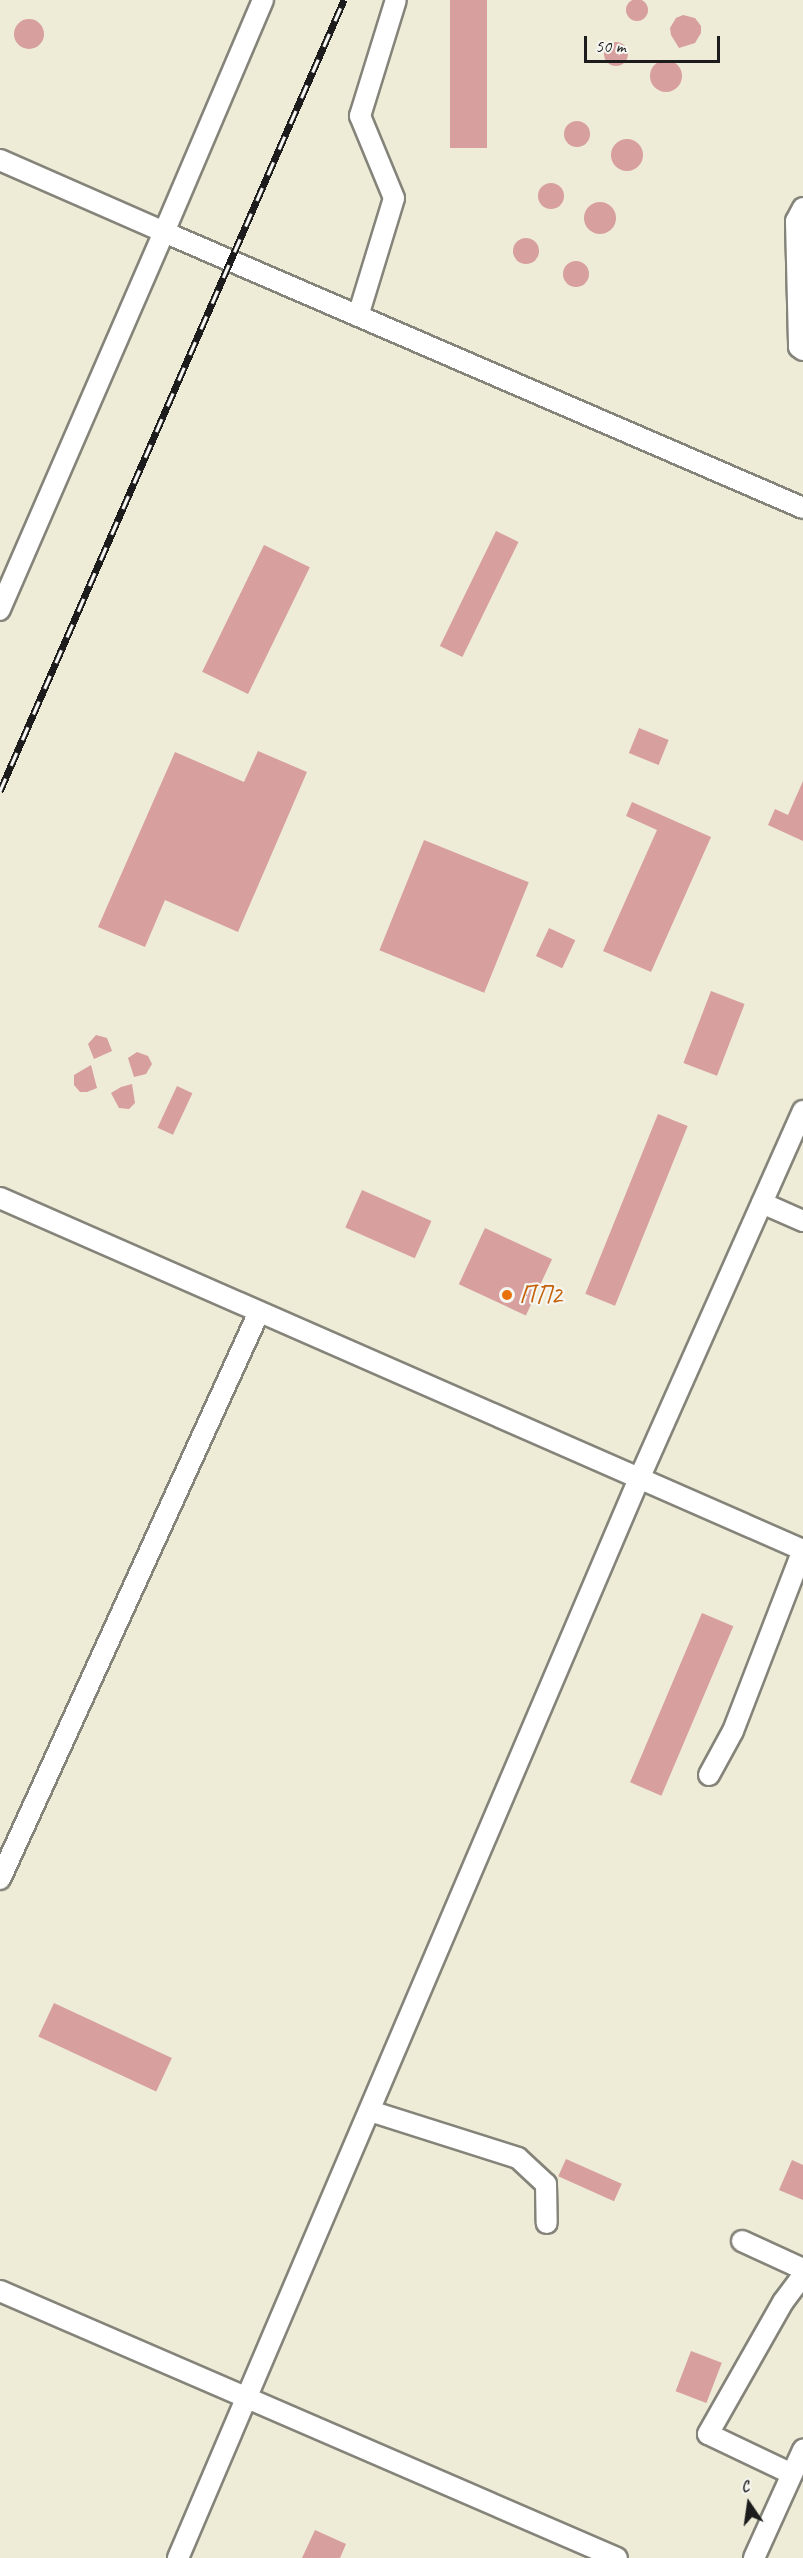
<!DOCTYPE html>
<html>
<head>
<meta charset="utf-8">
<style>
  body { margin:0 }
  #map { position:relative; width:803px; height:2558px; overflow:hidden; background:#eeebd7; font-family:Caveat,sans-serif }
  div>[style] { position:absolute }
  .building>* { inset:0; background:#d79f9d; transform-origin:0 0 }
  .round { border-radius:50% }
  .roads { filter:drop-shadow(2px 0 #85847a) drop-shadow(-2px 0 #85847a) drop-shadow(0 2px #85847a) drop-shadow(0 -2px #85847a) }
  .minor>* { height:20px; margin:-10px; padding:0 10px; transform-origin:10px; border-radius:10px; background:#fff }
  .rail>* { height:7px; margin-top:-3.5px; transform-origin:0; background:repeating-linear-gradient(90deg,#f6f6f2 0 14px,#1c1c1c 0 28px); box-sizing:border-box; border-block:2px solid #1c1c1c }
  .dots>* { width:16px; height:16px; translate:-50% -50%; box-sizing:border-box; border:3px solid #f6f6f2; border-radius:50% }
  span { translate:-50% -50%; white-space:nowrap; text-align:center; line-height:1.15; -webkit-text-stroke:4.5px #f6f6f2; paint-order:stroke }
  .food-label { font-size:26px; color:#c56008 }
  .left { translate:0 -50%; text-align:left }
  .north { position:absolute; left:719px; top:2474px; width:60px; height:60px; -webkit-text-stroke:4px #f6f6f2; paint-order:stroke; rotate:347deg; font-size:16px; font-weight:700; line-height:24px; text-align:center; color:#1c1c1c }
  .north::after { content:''; display:block; margin:auto; width:21px; height:27px; background:#1c1c1c; clip-path:polygon(50% 0,100% 100%,50% 72%,0 100%) }
  .scale { position:absolute; left:584px; top:36px; width:136px; height:27px; box-sizing:border-box; border:3px solid #1c1c1c; border-top:0; padding-left:8px; font-size:18px; line-height:21px; white-space:nowrap; color:#1c1c1c; -webkit-text-stroke:4px #f6f6f2; paint-order:stroke }
</style>
</head>
<body>
<div id="map">
  <div class="building">
    <i class="round" style="left:626px;top:-1px;width:22px;height:22px"></i>
    <i style="left:450px;top:0;width:37px;height:148px"></i>
    <i style="clip-path:polygon(683px 15px,695px 18px,701px 26px,701px 33px,695px 43px,679px 48px,671px 35px,670px 28px,676px 18px)"></i>
    <i class="round" style="left:14px;top:19px;width:30px;height:30px"></i>
    <i class="round" style="left:604px;top:42px;width:24px;height:24px"></i>
    <i class="round" style="left:650px;top:60px;width:32px;height:32px"></i>
    <i class="round" style="left:564px;top:121px;width:26px;height:26px"></i>
    <i class="round" style="left:611px;top:139px;width:32px;height:32px"></i>
    <i class="round" style="left:538px;top:183px;width:26px;height:26px"></i>
    <i class="round" style="left:584px;top:202px;width:32px;height:32px"></i>
    <i class="round" style="left:513px;top:238px;width:26px;height:26px"></i>
    <i class="round" style="left:563px;top:261px;width:26px;height:26px"></i>
    <i style="left:496px;top:531px;width:25px;height:128px;rotate:26deg"></i>
    <i style="left:264px;top:545px;width:51px;height:141px;rotate:26deg"></i>
    <i style="left:639px;top:728px;width:32px;height:27px;rotate:22deg"></i>
    <i style="clip-path:polygon(258px 751px,307px 772px,238px 932px,165px 900px,145px 947px,98px 927px,175px 752px,244px 782px)"></i>
    <i style="clip-path:polygon(803px 781px,803px 841px,768px 825px,775px 809px,788px 815px)"></i>
    <i style="clip-path:polygon(632px 802px,711px 837px,651px 972px,603px 951px,657px 830px,626px 816px)"></i>
    <i style="left:424px;top:840px;width:113px;height:119px;rotate:22deg"></i>
    <i style="left:549px;top:928px;width:29px;height:31px;rotate:25deg"></i>
    <i style="left:711px;top:991px;width:36px;height:77px;rotate:21deg"></i>
    <i style="clip-path:polygon(96px 1035px,107px 1038px,112px 1051px,94px 1059px,88px 1044px)"></i>
    <i style="clip-path:polygon(137px 1052px,148px 1056px,152px 1064px,146px 1074px,134px 1077px,128px 1058px)"></i>
    <i style="clip-path:polygon(91px 1065px,97px 1088px,87px 1092px,80px 1092px,74px 1085px,74px 1075px)"></i>
    <i style="clip-path:polygon(132px 1084px,135px 1103px,129px 1109px,119px 1108px,111px 1093px,121px 1087px)"></i>
    <i style="left:177px;top:1086px;width:17px;height:46px;rotate:25deg"></i>
    <i style="left:658px;top:1114px;width:32px;height:194px;rotate:22deg"></i>
    <i style="left:362px;top:1190px;width:76px;height:41px;rotate:24deg"></i>
    <i style="left:485px;top:1228px;width:74px;height:62px;rotate:25deg"></i>
    <i style="left:702px;top:1613px;width:34px;height:184px;rotate:23deg"></i>
    <i style="left:54px;top:2003px;width:130px;height:37px;rotate:25deg"></i>
    <i style="left:566px;top:2159px;width:61px;height:19px;rotate:24deg"></i>
    <i style="clip-path:polygon(792px 2160px,803px 2165px,803px 2200px,779px 2190px)"></i>
    <i style="left:691px;top:2351px;width:33px;height:43px;rotate:21deg"></i>
    <i style="clip-path:polygon(315px 2530px,346px 2544px,340px 2558px,302px 2558px)"></i>
  </div>
  <div class="roads">
    <div class="minor">
      <i style="left:263px;top:0;width:252px;rotate:113.1deg"></i>
      <i style="left:164px;top:232px;width:696px;rotate:23.36deg"></i>
      <i style="left:0;top:160px;width:179px;rotate:23.7deg"></i>
      <i style="left:164px;top:232px;width:412px;rotate:113.5deg"></i>
      <i style="left:803px;top:208px;width:15px;rotate:118deg"></i>
      <i style="left:796px;top:221px;width:126px;rotate:88.6deg"></i>
      <i style="left:799px;top:347px;width:5px;rotate:37deg"></i>
      <i style="left:358px;top:316px;width:123px;rotate:-73deg"></i>
      <i style="left:394px;top:198px;width:89px;rotate:-112.5deg"></i>
      <i style="left:360px;top:116px;width:121px;rotate:-72.8deg"></i>
      <i style="left:0;top:1198px;width:877px;rotate:23.67deg"></i>
      <i style="left:762px;top:1203px;width:45px;rotate:23.7deg"></i>
      <i style="left:709px;top:1775px;width:50px;rotate:-61.4deg"></i>
      <i style="left:733px;top:1731px;width:194px;rotate:-68.9deg"></i>
      <i style="left:0;top:1879px;width:623px;rotate:-65.45deg"></i>
      <i style="left:370px;top:2111px;width:155px;rotate:17.6deg"></i>
      <i style="left:518px;top:2158px;width:38px;rotate:43deg"></i>
      <i style="left:546px;top:2184px;width:39px;rotate:89deg"></i>
      <i style="left:742px;top:2241px;width:67px;rotate:24.7deg"></i>
      <i style="left:0;top:2291px;width:672px;rotate:23.4deg"></i>
      <i style="left:792px;top:2474px;width:93px;rotate:-154.5deg"></i>
      <i style="left:708px;top:2434px;width:152px;rotate:-60.4deg"></i>
      <i style="left:783px;top:2302px;width:34px;rotate:-53deg"></i>
      <i style="left:178px;top:2558px;width:1173px;rotate:-66.87deg"></i>
      <i style="left:639px;top:1479px;width:403px;rotate:-66deg"></i>
      <i style="left:754px;top:2558px;width:119px;rotate:-65.6deg"></i>
    </div>
  </div>
  <div class="rail">
    <i style="left:0;top:791px;width:863px;rotate:-66.5deg"></i>
  </div>
  <div class="dots">
    <i style="left:507px;top:1295px;background:#e8710a"></i>
  </div>
  <div class="food-label">
    <span class="left" style="left:519px;top:1295px">ПП2</span>
  </div>
  <div class="north">С</div>
  <div class="scale">50 m</div>
</div>
</body>
</html>
